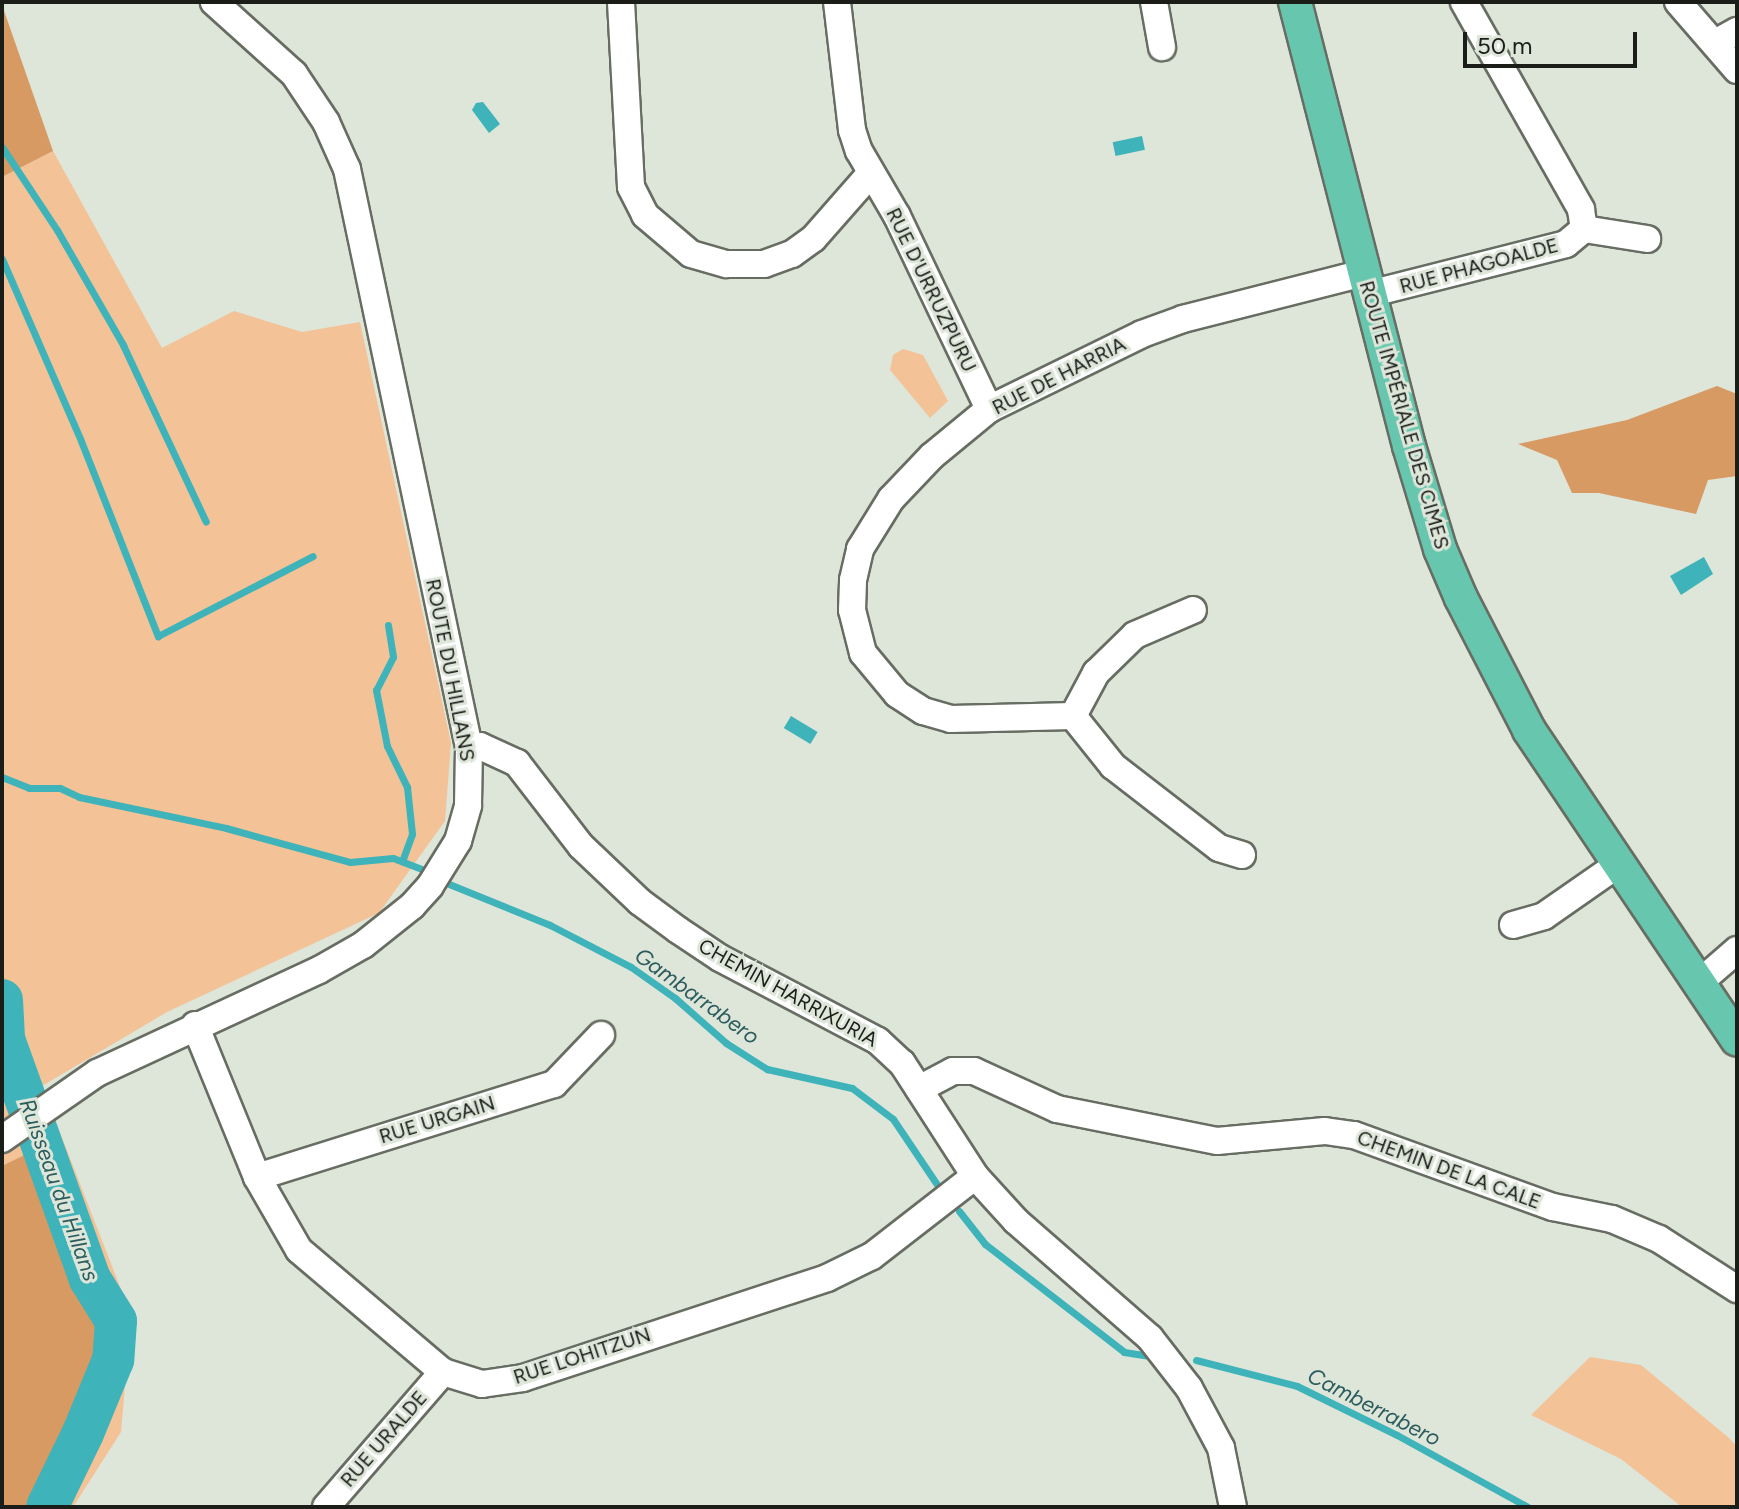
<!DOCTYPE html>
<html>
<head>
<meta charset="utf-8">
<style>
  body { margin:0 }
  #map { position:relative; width:1739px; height:1509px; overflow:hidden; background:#dee5d9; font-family:Figtree,sans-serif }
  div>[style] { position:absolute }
  .green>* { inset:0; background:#f3c297 }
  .forest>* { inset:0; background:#d69a62 }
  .water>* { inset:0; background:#3eb3b9; transform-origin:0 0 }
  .stream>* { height:7px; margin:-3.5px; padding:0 3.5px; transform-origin:3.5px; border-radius:3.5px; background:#3eb3b9 }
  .river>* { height:42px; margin:-21px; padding:0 21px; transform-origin:21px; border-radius:21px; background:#3eb3b9 }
  .roads { filter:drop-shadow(2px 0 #676d62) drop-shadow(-2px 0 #676d62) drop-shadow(0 2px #676d62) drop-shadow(0 -2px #676d62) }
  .minor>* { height:26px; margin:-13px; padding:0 13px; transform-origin:13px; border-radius:13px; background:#fff }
  .major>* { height:32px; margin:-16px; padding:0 16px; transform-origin:16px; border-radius:16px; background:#66c7ae }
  span { translate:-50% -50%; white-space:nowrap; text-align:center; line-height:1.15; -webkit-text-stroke:6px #dee5d9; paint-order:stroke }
  .street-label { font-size:20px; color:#1a1d18 }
  .water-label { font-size:22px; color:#2b5c5e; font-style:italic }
  .frame { position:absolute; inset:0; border:4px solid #1a1d18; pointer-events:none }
  .scale { position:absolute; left:1463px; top:32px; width:174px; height:36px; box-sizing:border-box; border:4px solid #1a1d18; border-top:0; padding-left:10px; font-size:24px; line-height:28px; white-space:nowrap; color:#1a1d18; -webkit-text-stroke:6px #dee5d9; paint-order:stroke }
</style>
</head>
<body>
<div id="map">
  <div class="green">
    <i style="clip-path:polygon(53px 151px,162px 348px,234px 311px,302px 332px,360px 322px,451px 743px,445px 821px,379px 913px,167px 1012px,42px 1086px,131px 1315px,121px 1432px,73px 1507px,2px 1507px,2px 177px)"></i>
    <i style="clip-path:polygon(903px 349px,923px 355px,948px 401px,930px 418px,890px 370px,893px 355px)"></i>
    <i style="clip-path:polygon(1590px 1357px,1641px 1365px,1729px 1438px,1737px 1447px,1737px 1507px,1682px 1507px,1621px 1459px,1531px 1415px)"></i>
  </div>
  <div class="forest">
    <i style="clip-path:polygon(2px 5px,53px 151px,2px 177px)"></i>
    <i style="clip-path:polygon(1717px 386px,1737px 394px,1737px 476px,1708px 480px,1696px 514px,1599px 493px,1572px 493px,1557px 460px,1518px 444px,1627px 420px)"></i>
    <i style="clip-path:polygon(43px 1146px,114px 1347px,101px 1387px,47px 1507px,2px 1507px,2px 1166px)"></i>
  </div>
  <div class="water">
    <i style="clip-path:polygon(483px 102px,500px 124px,489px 133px,472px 110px,476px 103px)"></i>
    <i style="left:1142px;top:136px;width:14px;height:30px;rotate:78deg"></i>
    <i style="clip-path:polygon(1704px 557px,1713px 574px,1681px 595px,1670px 576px)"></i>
    <i style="left:791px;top:716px;width:31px;height:14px;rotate:31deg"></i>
  </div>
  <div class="stream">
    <i style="left:2px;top:147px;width:100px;rotate:56.5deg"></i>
    <i style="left:57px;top:230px;width:133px;rotate:60.1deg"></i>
    <i style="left:123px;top:345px;width:195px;rotate:64.9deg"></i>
    <i style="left:2px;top:259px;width:198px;rotate:66.5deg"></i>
    <i style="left:81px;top:441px;width:210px;rotate:68.5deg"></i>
    <i style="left:158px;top:636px;width:174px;rotate:-27.3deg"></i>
    <i style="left:388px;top:625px;width:32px;rotate:81deg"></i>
    <i style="left:393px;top:657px;width:37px;rotate:117deg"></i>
    <i style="left:376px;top:690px;width:57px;rotate:78.9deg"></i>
    <i style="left:387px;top:746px;width:46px;rotate:64deg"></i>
    <i style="left:407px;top:787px;width:47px;rotate:83.9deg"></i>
    <i style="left:412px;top:834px;width:29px;rotate:110deg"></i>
    <i style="left:2px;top:777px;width:29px;rotate:22deg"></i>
    <i style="left:29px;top:788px;width:31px"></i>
    <i style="left:60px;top:788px;width:21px;rotate:25deg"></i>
    <i style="left:79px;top:797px;width:150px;rotate:11.9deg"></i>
    <i style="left:226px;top:828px;width:129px;rotate:15.3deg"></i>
    <i style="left:350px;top:862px;width:43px;rotate:-5.3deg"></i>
    <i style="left:393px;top:858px;width:30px;rotate:21deg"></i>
    <i style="left:449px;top:884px;width:109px;rotate:22.1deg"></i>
    <i style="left:550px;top:925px;width:91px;rotate:27.4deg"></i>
    <i style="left:631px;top:967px;width:54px;rotate:35.2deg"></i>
    <i style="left:675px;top:998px;width:68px;rotate:41.4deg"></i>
    <i style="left:726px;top:1043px;width:49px;rotate:32.4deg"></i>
    <i style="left:767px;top:1069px;width:87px;rotate:12.6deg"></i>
    <i style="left:852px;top:1088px;width:51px;rotate:37.1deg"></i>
    <i style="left:893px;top:1119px;width:81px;rotate:56.1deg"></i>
    <i style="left:959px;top:1211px;width:42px;rotate:51.8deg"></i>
    <i style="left:985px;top:1244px;width:176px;rotate:37.8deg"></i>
    <i style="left:1124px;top:1352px;width:26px;rotate:9deg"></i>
    <i style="left:1196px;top:1360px;width:104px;rotate:14.4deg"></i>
    <i style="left:1297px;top:1386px;width:111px;rotate:26.1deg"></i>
    <i style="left:1397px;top:1435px;width:149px;rotate:28.8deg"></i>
  </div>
  <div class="river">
    <i style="left:2px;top:1000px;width:39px;rotate:87deg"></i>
    <i style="left:4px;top:1039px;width:255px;rotate:70.3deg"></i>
    <i style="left:90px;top:1279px;width:49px;rotate:58.2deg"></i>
    <i style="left:116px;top:1321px;width:39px;rotate:94deg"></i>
    <i style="left:113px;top:1360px;width:79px;rotate:112.3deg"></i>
    <i style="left:83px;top:1433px;width:82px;rotate:115.9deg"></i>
  </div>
  <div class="roads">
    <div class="minor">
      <i style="left:621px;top:2px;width:185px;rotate:86.9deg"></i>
      <i style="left:631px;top:187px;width:31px;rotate:63deg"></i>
      <i style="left:645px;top:215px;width:60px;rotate:40.3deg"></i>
      <i style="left:691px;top:254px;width:37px;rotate:16deg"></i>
      <i style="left:727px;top:264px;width:37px"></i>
      <i style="left:764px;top:264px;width:30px;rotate:-20deg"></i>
      <i style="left:792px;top:254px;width:26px;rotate:-36deg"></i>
      <i style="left:813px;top:239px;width:88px;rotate:-48.7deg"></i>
      <i style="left:837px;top:2px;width:129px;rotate:83.3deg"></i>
      <i style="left:852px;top:130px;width:22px;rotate:72deg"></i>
      <i style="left:859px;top:151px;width:75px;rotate:59.7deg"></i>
      <i style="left:897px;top:216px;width:214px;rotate:64.5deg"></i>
      <i style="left:1154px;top:2px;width:46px;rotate:79.9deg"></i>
      <i style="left:1678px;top:2px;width:90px;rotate:49.1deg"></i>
      <i style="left:1715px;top:43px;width:25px;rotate:-29deg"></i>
      <i style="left:1584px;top:229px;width:64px;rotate:9deg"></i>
      <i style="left:1369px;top:294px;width:203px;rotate:-14.2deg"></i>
      <i style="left:1566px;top:244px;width:23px;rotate:-40deg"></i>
      <i style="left:1584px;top:229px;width:20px;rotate:-99deg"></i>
      <i style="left:1581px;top:209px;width:238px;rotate:-119.5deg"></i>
      <i style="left:1073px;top:716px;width:49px;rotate:-61.9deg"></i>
      <i style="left:1096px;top:673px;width:54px;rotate:-44.3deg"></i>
      <i style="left:1135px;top:635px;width:63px;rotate:-23.3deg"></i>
      <i style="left:469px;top:747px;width:11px;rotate:-5deg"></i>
      <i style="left:480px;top:746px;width:41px;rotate:24.7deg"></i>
      <i style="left:517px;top:763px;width:105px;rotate:52.4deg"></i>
      <i style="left:581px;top:846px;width:81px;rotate:43.5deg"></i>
      <i style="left:640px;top:902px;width:47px;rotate:36.4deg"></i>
      <i style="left:678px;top:930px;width:50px;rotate:33.7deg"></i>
      <i style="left:720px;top:958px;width:178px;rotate:27.7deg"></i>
      <i style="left:878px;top:1041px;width:33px;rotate:43deg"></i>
      <i style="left:902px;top:1063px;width:135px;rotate:57.1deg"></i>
      <i style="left:975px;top:1176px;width:61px;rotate:47.7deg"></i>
      <i style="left:1016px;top:1221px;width:178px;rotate:41.1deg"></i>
      <i style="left:1150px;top:1338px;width:63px;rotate:52deg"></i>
      <i style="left:1189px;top:1388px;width:68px;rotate:61.9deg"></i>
      <i style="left:1221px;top:1448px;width:60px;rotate:78.5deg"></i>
      <i style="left:1242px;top:855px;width:24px;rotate:-163deg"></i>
      <i style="left:1219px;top:848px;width:134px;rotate:-142.3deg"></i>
      <i style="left:1113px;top:766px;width:64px;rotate:-128.7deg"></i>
      <i style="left:1073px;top:716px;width:122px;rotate:178.6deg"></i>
      <i style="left:951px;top:719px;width:29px;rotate:-164deg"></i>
      <i style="left:923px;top:711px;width:31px;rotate:-147deg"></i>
      <i style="left:897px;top:694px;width:53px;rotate:-129.7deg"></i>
      <i style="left:863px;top:653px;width:44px;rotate:-104.3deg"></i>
      <i style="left:852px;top:610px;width:30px;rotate:-88deg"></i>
      <i style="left:853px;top:580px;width:32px;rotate:-77deg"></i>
      <i style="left:860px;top:549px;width:59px;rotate:-58.2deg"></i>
      <i style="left:891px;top:499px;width:59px;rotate:-46.4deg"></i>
      <i style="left:932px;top:456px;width:74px;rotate:-39.5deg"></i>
      <i style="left:989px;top:409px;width:170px;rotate:-26.1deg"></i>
      <i style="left:1142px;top:334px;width:44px;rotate:-20.1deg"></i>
      <i style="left:1183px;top:319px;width:187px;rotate:-14.3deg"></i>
      <i style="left:1513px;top:925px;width:32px;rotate:-16deg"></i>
      <i style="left:1544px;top:916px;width:93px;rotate:-34.9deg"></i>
      <i style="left:1700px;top:982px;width:49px;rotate:-40.9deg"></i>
      <i style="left:195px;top:1025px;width:164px;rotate:67.8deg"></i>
      <i style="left:257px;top:1177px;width:84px;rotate:60.1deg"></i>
      <i style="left:299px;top:1250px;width:189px;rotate:40.3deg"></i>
      <i style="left:443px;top:1372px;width:41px;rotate:17.1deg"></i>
      <i style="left:482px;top:1384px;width:41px;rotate:-8.3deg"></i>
      <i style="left:523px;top:1378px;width:320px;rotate:-18.2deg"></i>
      <i style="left:827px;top:1278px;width:50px;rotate:-26.1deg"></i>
      <i style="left:872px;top:1256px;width:130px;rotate:-37.8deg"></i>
      <i style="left:919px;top:1089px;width:38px;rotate:-28deg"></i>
      <i style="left:953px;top:1071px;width:21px"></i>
      <i style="left:974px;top:1071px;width:91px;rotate:24.6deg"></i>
      <i style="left:1057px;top:1109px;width:163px;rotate:11.3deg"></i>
      <i style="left:1217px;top:1141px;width:108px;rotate:-5.3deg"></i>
      <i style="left:1325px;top:1131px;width:29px;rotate:8deg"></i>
      <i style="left:1354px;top:1135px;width:212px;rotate:19.9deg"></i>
      <i style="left:1553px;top:1207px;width:60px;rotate:11.5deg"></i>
      <i style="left:1612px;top:1219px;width:51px;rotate:23.1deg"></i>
      <i style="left:1659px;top:1239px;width:93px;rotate:32.7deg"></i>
      <i style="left:2px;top:1139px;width:116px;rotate:-34.8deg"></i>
      <i style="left:97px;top:1073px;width:245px;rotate:-24.9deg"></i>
      <i style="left:319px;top:970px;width:51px;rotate:-29.6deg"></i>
      <i style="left:363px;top:945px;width:63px;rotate:-38.5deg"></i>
      <i style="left:412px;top:906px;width:27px;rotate:-48deg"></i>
      <i style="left:430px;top:886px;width:53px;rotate:-58.1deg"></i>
      <i style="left:458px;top:841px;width:37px;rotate:-74deg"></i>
      <i style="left:468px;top:805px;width:58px;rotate:-89deg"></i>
      <i style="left:469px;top:747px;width:591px;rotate:-101.92deg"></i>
      <i style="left:347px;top:169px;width:51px;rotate:-114.1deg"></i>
      <i style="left:326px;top:122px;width:58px;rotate:-123.7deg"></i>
      <i style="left:294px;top:74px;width:108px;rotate:-138deg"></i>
      <i style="left:257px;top:1177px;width:311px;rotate:-17.4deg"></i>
      <i style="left:554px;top:1084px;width:68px;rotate:-46.2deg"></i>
      <i style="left:326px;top:1507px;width:179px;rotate:-49.1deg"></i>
    </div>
    <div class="major">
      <i style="left:1295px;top:2px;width:458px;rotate:75.6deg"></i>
      <i style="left:1409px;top:446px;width:108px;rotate:73.2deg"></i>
      <i style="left:1440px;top:549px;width:53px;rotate:66.8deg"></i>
      <i style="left:1461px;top:598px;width:148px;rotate:62.7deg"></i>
      <i style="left:1529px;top:730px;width:373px;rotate:56.1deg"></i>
    </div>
  </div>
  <div class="street-label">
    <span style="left:1479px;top:266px;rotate:-15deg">RUE PHAGOALDE</span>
    <span style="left:931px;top:290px;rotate:64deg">RUE D'URRUZPURU</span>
    <span style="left:1059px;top:376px;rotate:-27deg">RUE DE HARRIA</span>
    <span style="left:1404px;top:415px;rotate:74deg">ROUTE IMPÉRIALE DES CIMES</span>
    <span style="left:450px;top:670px;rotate:79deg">ROUTE DU HILLANS</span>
    <span style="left:788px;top:993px;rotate:29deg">CHEMIN HARRIXURIA</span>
    <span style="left:437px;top:1120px;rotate:-17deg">RUE URGAIN</span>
    <span style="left:1449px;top:1170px;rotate:20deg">CHEMIN DE LA CALE</span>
    <span style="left:582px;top:1356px;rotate:-18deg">RUE LOHITZUN</span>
    <span style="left:384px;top:1439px;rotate:-49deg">RUE URALDE</span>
  </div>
  <div class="water-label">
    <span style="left:697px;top:996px;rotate:36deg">Gambarrabero</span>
    <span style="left:59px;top:1190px;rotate:70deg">Ruisseau du Hillans</span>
    <span style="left:1374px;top:1407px;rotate:27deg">Camberrabero</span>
  </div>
  <div class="frame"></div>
  <div class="scale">50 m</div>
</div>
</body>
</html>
